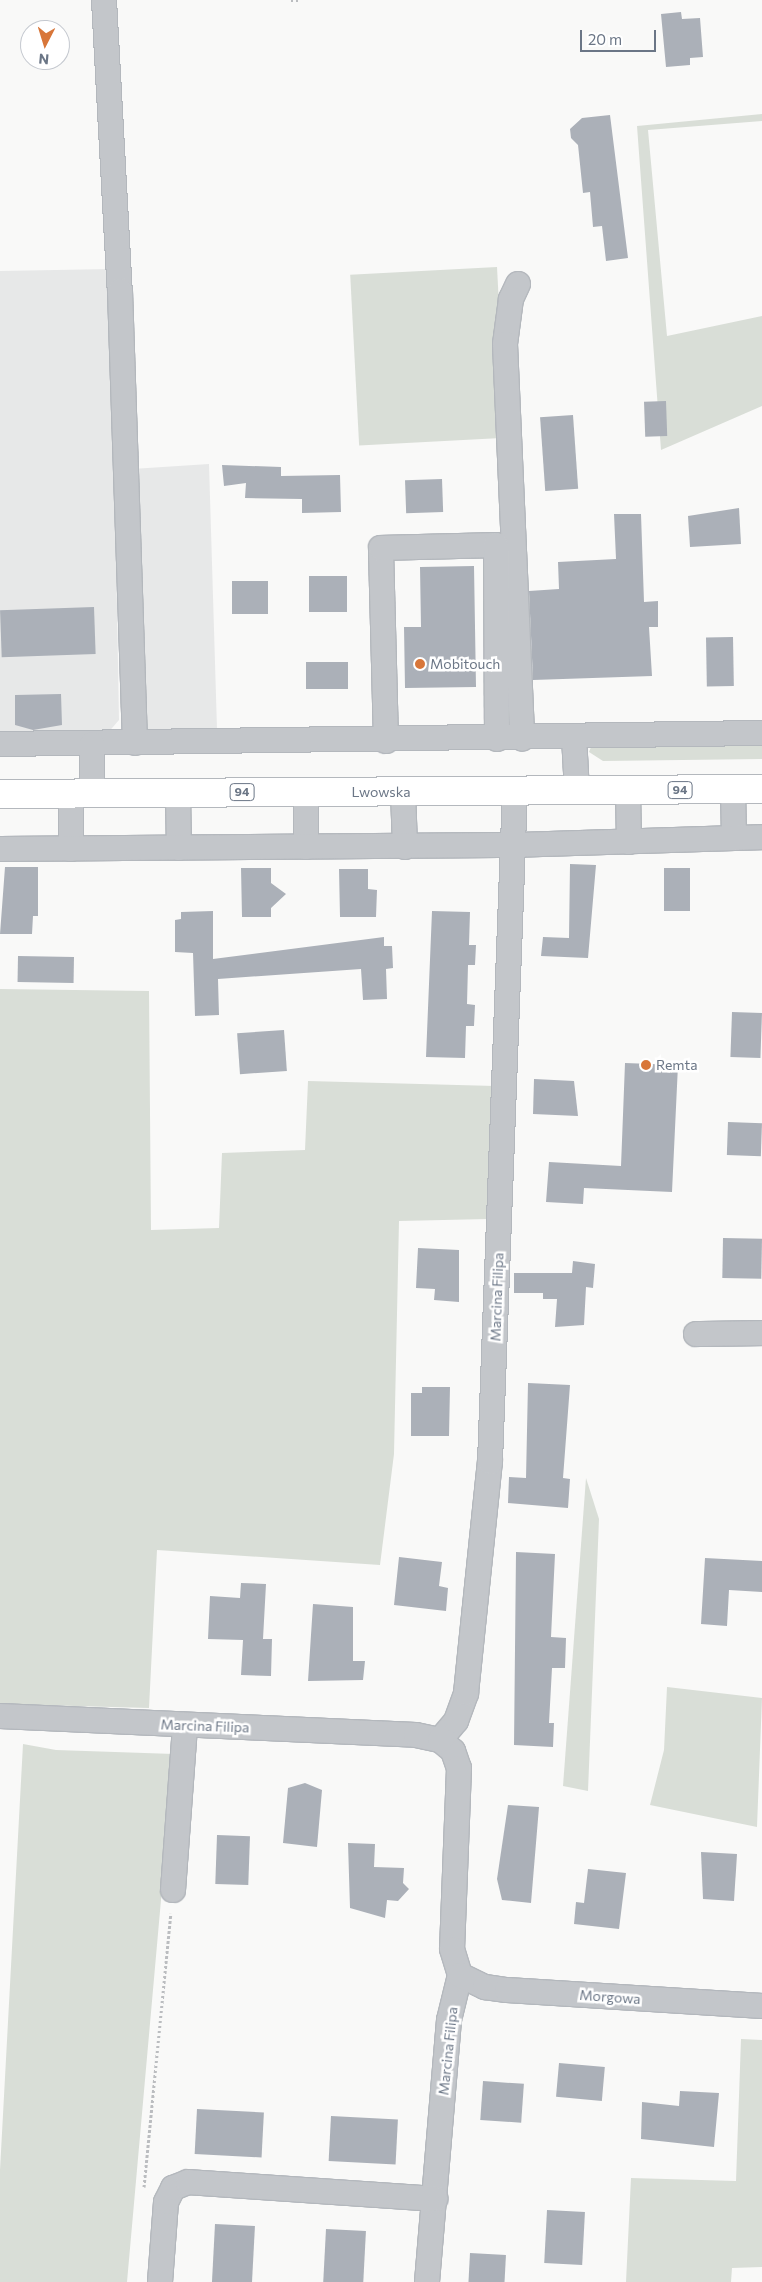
<!DOCTYPE html>
<html>
<head>
<meta charset="utf-8">
<style>
  body { margin:0 }
  #map { position:relative; width:762px; height:2282px; overflow:hidden; background:#f9f9f8; font-family:Commissioner,sans-serif }
  div>[style] { position:absolute }
  .built>* { inset:0; background:#e7e8e8 }
  .green>* { inset:0; background:#d9ded7; transform-origin:0 0 }
  .building>* { inset:0; background:#abb0b8; transform-origin:0 0 }
  .path>* { height:3px; margin-top:-1.5px; transform-origin:0; background:repeating-linear-gradient(90deg,#bbbdc0 0 2.5px,transparent 0 5px) }
  .roads { filter:drop-shadow(1px 0 #b4b8bd) drop-shadow(-1px 0 #b4b8bd) drop-shadow(0 1px #b4b8bd) drop-shadow(0 -1px #b4b8bd) }
  .minor>* { height:24px; margin:-12px; padding:0 12px; transform-origin:12px; border-radius:12px; background:#c3c6ca }
  .major>* { height:28px; margin:-14px; padding:0 14px; transform-origin:14px; border-radius:14px; background:#fff }
  .dots>* { width:14px; height:14px; translate:-50% -50%; box-sizing:border-box; border:2px solid #fff; border-radius:50% }
  span { translate:-50% -50%; white-space:nowrap; text-align:center; line-height:1.15; -webkit-text-stroke:5px #fff; paint-order:stroke }
  .shield-label span { padding:1px 4px; background:#fff; border:1px solid; border-radius:4px; -webkit-text-stroke-width:0 }
  .shield-label { font-size:12px; color:#6b7686; font-weight:700 }
  .poi-label { font-size:14px; color:#6b7686 }
  .left { translate:0 -50%; text-align:left }
  .street-label { font-size:14px; color:#6b7686 }
  .north { position:absolute; left:20px; top:20px; width:50px; height:50px; box-sizing:border-box; background:#fff; border:1px solid #c4c8cf; border-radius:50%; rotate:185deg; font-size:14px; font-weight:700; line-height:20px; text-align:center; color:#6b7686 }
  .north::after { content:''; display:block; margin:auto; width:18px; height:22px; background:#d87639; clip-path:polygon(50% 0,100% 100%,50% 72%,0 100%) }
  .scale { position:absolute; left:580px; top:30px; width:76px; height:22px; box-sizing:border-box; border:2px solid #6b7686; border-top:0; padding-left:6px; font-size:15px; line-height:18px; white-space:nowrap; color:#6b7686; -webkit-text-stroke:4px #fff; paint-order:stroke }
</style>
</head>
<body>
<div id="map">
  <div class="built">
    <i style="clip-path:polygon(111px 269px,119px 720px,106px 735px,0 734px,0 271px)"></i>
    <i style="clip-path:polygon(209px 464px,217px 729px,149px 737px,140px 723px,132px 469px)"></i>
  </div>
  <div class="green">
    <i style="clip-path:polygon(762px 114px,762px 121px,648px 130px,667px 336px,762px 316px,762px 406px,661px 450px,637px 126px)"></i>
    <i style="left:497px;top:267px;width:171px;height:147px;rotate:87deg"></i>
    <i style="clip-path:polygon(762px 742px,762px 759px,603px 761px,589px 752px,591px 747px)"></i>
    <i style="clip-path:polygon(0 989px,149px 991px,151px 1230px,219px 1228px,222px 1153px,305px 1150px,308px 1081px,495px 1086px,488px 1219px,399px 1221px,394px 1454px,380px 1565px,157px 1550px,149px 1708px,0 1704px)"></i>
    <i style="clip-path:polygon(586px 1478px,599px 1519px,588px 1791px,563px 1786px)"></i>
    <i style="clip-path:polygon(667px 1687px,762px 1698px,757px 1827px,650px 1805px,664px 1750px)"></i>
    <i style="clip-path:polygon(23px 1744px,56px 1750px,174px 1754px,127px 2282px,0 2282px,0 2170px)"></i>
    <i style="clip-path:polygon(741px 2039px,762px 2040px,762px 2267px,732px 2268px,731px 2282px,626px 2282px,631px 2178px,736px 2181px)"></i>
  </div>
  <div class="building">
    <i style="clip-path:polygon(681px 12px,682px 19px,700px 18px,703px 57px,690px 58px,690px 65px,666px 67px,661px 14px)"></i>
    <i style="clip-path:polygon(610px 115px,628px 258px,606px 261px,602px 226px,593px 227px,590px 192px,583px 193px,578px 145px,571px 138px,570px 129px,582px 118px)"></i>
    <i style="left:666px;top:401px;width:35px;height:22px;rotate:88deg"></i>
    <i style="left:573px;top:415px;width:74px;height:33px;rotate:86deg"></i>
    <i style="clip-path:polygon(222px 465px,281px 467px,281px 476px,340px 475px,341px 512px,302px 513px,302px 499px,245px 498px,246px 483px,224px 486px)"></i>
    <i style="left:442px;top:479px;width:33px;height:37px;rotate:88deg"></i>
    <i style="clip-path:polygon(739px 508px,741px 544px,690px 547px,688px 516px)"></i>
    <i style="clip-path:polygon(614px 514px,641px 514px,644px 602px,658px 601px,658px 627px,649px 627px,652px 676px,533px 680px,529px 591px,559px 589px,558px 562px,616px 559px)"></i>
    <i style="clip-path:polygon(474px 566px,476px 687px,405px 688px,404px 627px,421px 627px,420px 567px)"></i>
    <i style="left:347px;top:576px;width:36px;height:38px;rotate:90deg"></i>
    <i style="left:232px;top:581px;width:36px;height:33px"></i>
    <i style="left:94px;top:607px;width:47px;height:94px;rotate:88deg"></i>
    <i style="left:733px;top:637px;width:49px;height:27px;rotate:89deg"></i>
    <i style="left:348px;top:662px;width:27px;height:42px;rotate:90deg"></i>
    <i style="clip-path:polygon(61px 694px,62px 725px,33px 730px,15px 725px,15px 695px)"></i>
    <i style="clip-path:polygon(570px 864px,596px 865px,588px 958px,541px 956px,543px 937px,569px 938px)"></i>
    <i style="clip-path:polygon(5px 867px,38px 867px,38px 916px,33px 916px,32px 934px,0 934px)"></i>
    <i style="clip-path:polygon(241px 868px,271px 868px,271px 883px,286px 894px,271px 908px,271px 917px,242px 917px)"></i>
    <i style="left:664px;top:868px;width:26px;height:43px"></i>
    <i style="clip-path:polygon(339px 869px,368px 869px,368px 889px,377px 890px,376px 917px,340px 917px)"></i>
    <i style="clip-path:polygon(213px 911px,213px 959px,384px 937px,384px 946px,392px 946px,393px 968px,386px 969px,387px 999px,363px 1000px,361px 969px,218px 979px,219px 1015px,195px 1016px,193px 953px,175px 952px,175px 920px,181px 919px,181px 912px)"></i>
    <i style="clip-path:polygon(432px 911px,470px 912px,469px 945px,476px 945px,475px 965px,468px 965px,467px 1004px,475px 1005px,474px 1026px,466px 1026px,465px 1058px,426px 1057px)"></i>
    <i style="left:18px;top:956px;width:56px;height:26px;rotate:1deg"></i>
    <i style="left:732px;top:1012px;width:30px;height:45px;rotate:2deg"></i>
    <i style="left:284px;top:1030px;width:41px;height:47px;rotate:86deg"></i>
    <i style="clip-path:polygon(625px 1063px,678px 1065px,672px 1192px,584px 1188px,583px 1204px,546px 1202px,549px 1162px,621px 1166px)"></i>
    <i style="clip-path:polygon(534px 1079px,574px 1081px,578px 1116px,533px 1114px)"></i>
    <i style="left:728px;top:1122px;width:34px;height:33px;rotate:2deg"></i>
    <i style="left:723px;top:1238px;width:39px;height:40px;rotate:1deg"></i>
    <i style="clip-path:polygon(418px 1248px,459px 1250px,459px 1302px,434px 1300px,435px 1289px,416px 1288px)"></i>
    <i style="clip-path:polygon(573px 1261px,595px 1264px,593px 1288px,586px 1287px,584px 1325px,555px 1327px,557px 1299px,543px 1299px,543px 1293px,514px 1293px,514px 1273px,572px 1273px)"></i>
    <i style="clip-path:polygon(528px 1383px,570px 1385px,563px 1478px,570px 1479px,568px 1508px,508px 1503px,509px 1477px,526px 1478px)"></i>
    <i style="clip-path:polygon(422px 1387px,450px 1387px,449px 1436px,411px 1436px,411px 1393px,422px 1393px)"></i>
    <i style="clip-path:polygon(516px 1552px,555px 1554px,551px 1637px,566px 1638px,565px 1668px,552px 1668px,549px 1723px,554px 1723px,553px 1747px,514px 1745px)"></i>
    <i style="clip-path:polygon(399px 1557px,442px 1562px,439px 1586px,448px 1588px,446px 1611px,394px 1605px)"></i>
    <i style="clip-path:polygon(705px 1558px,762px 1561px,762px 1592px,729px 1590px,727px 1626px,701px 1624px)"></i>
    <i style="clip-path:polygon(241px 1583px,266px 1584px,263px 1639px,272px 1639px,271px 1676px,241px 1675px,243px 1640px,208px 1639px,210px 1596px,240px 1598px)"></i>
    <i style="clip-path:polygon(313px 1604px,353px 1607px,353px 1661px,365px 1661px,363px 1680px,308px 1681px)"></i>
    <i style="clip-path:polygon(305px 1783px,322px 1790px,317px 1847px,283px 1843px,288px 1788px)"></i>
    <i style="clip-path:polygon(508px 1805px,539px 1807px,531px 1903px,502px 1900px,497px 1879px)"></i>
    <i style="left:217px;top:1835px;width:33px;height:49px;rotate:2deg"></i>
    <i style="clip-path:polygon(348px 1843px,375px 1844px,374px 1867px,404px 1868px,403px 1883px,409px 1889px,398px 1901px,387px 1900px,385px 1918px,350px 1908px)"></i>
    <i style="clip-path:polygon(701px 1852px,737px 1854px,734px 1901px,703px 1899px)"></i>
    <i style="clip-path:polygon(588px 1869px,626px 1873px,619px 1929px,574px 1924px,576px 1902px,584px 1903px)"></i>
    <i style="left:559px;top:2063px;width:46px;height:34px;rotate:5deg"></i>
    <i style="left:483px;top:2081px;width:41px;height:39px;rotate:4deg"></i>
    <i style="clip-path:polygon(680px 2091px,719px 2093px,714px 2147px,641px 2139px,642px 2102px,679px 2106px)"></i>
    <i style="left:197px;top:2109px;width:67px;height:45px;rotate:3deg"></i>
    <i style="left:331px;top:2116px;width:67px;height:45px;rotate:3deg"></i>
    <i style="left:547px;top:2210px;width:38px;height:53px;rotate:3deg"></i>
    <i style="left:215px;top:2224px;width:40px;height:58px;rotate:3deg"></i>
    <i style="left:326px;top:2229px;width:40px;height:53px;rotate:3deg"></i>
    <i style="left:470px;top:2253px;width:36px;height:29px;rotate:3deg"></i>
  </div>
  <div class="path">
    <i style="left:291px;top:0;width:9px"></i>
    <i style="left:144px;top:2187px;width:275px;rotate:-84.4deg"></i>
  </div>
  <div class="roads">
    <div class="minor">
      <i style="left:104px;top:0;width:291px;rotate:86.9deg"></i>
      <i style="left:120px;top:291px;width:452px;rotate:88.1deg"></i>
      <i style="left:518px;top:284px;width:17px;rotate:115deg"></i>
      <i style="left:511px;top:299px;width:45px;rotate:97.6deg"></i>
      <i style="left:505px;top:344px;width:395px;rotate:87.5deg"></i>
      <i style="left:574px;top:737px;width:54px;rotate:86.8deg"></i>
      <i style="left:386px;top:741px;width:193px;rotate:-91.5deg"></i>
      <i style="left:381px;top:548px;width:115px;rotate:-1.5deg"></i>
      <i style="left:496px;top:545px;width:194px;rotate:89.7deg"></i>
      <i style="left:0;top:744px;width:762px;rotate:-0.83deg"></i>
      <i style="left:92px;top:744px;width:49px;rotate:90deg"></i>
      <i style="left:733px;top:789px;width:49px;rotate:88.8deg"></i>
      <i style="left:628px;top:790px;width:52px;rotate:88.9deg"></i>
      <i style="left:306px;top:792px;width:55px;rotate:90deg"></i>
      <i style="left:403px;top:792px;width:55px;rotate:87.9deg"></i>
      <i style="left:71px;top:793px;width:56px;rotate:90deg"></i>
      <i style="left:178px;top:793px;width:55px;rotate:89deg"></i>
      <i style="left:0;top:849px;width:514px;rotate:-0.45deg"></i>
      <i style="left:514px;top:845px;width:248px;rotate:-1.8deg"></i>
      <i style="left:696px;top:1334px;width:66px;rotate:-0.9deg"></i>
      <i style="left:0;top:1716px;width:416px;rotate:2.6deg"></i>
      <i style="left:416px;top:1735px;width:25px;rotate:12deg"></i>
      <i style="left:440px;top:1740px;width:17px;rotate:40deg"></i>
      <i style="left:453px;top:1751px;width:18px;rotate:71deg"></i>
      <i style="left:459px;top:1768px;width:181px;rotate:92.2deg"></i>
      <i style="left:452px;top:1949px;width:27px;rotate:73deg"></i>
      <i style="left:460px;top:1975px;width:46px;rotate:103.7deg"></i>
      <i style="left:449px;top:2020px;width:263px;rotate:94.8deg"></i>
      <i style="left:440px;top:1740px;width:25px;rotate:-50deg"></i>
      <i style="left:456px;top:1721px;width:30px;rotate:-70deg"></i>
      <i style="left:466px;top:1693px;width:232px;rotate:-84.1deg"></i>
      <i style="left:490px;top:1462px;width:671px;rotate:-87.87deg"></i>
      <i style="left:173px;top:1890px;width:165px;rotate:-85.8deg"></i>
      <i style="left:460px;top:1975px;width:28px;rotate:26deg"></i>
      <i style="left:485px;top:1987px;width:22px;rotate:8deg"></i>
      <i style="left:507px;top:1990px;width:256px;rotate:3.6deg"></i>
      <i style="left:160px;top:2282px;width:80px;rotate:-85.7deg"></i>
      <i style="left:166px;top:2202px;width:16px;rotate:-63deg"></i>
      <i style="left:173px;top:2188px;width:16px;rotate:-22deg"></i>
      <i style="left:188px;top:2182px;width:248px;rotate:3.9deg"></i>
    </div>
    <div class="major">
      <i style="left:0;top:794px;width:762px;rotate:-0.38deg"></i>
    </div>
  </div>
  <div class="dots">
    <i style="left:420px;top:664px;background:#d87639"></i>
    <i style="left:646px;top:1065px;background:#d87639"></i>
  </div>
  <div class="shield-label">
    <span style="left:680px;top:790px">94</span>
    <span style="left:242px;top:792px">94</span>
  </div>
  <div class="poi-label">
    <span class="left" style="left:430px;top:664px">Mobitouch</span>
    <span class="left" style="left:656px;top:1065px">Remta</span>
  </div>
  <div class="street-label">
    <span style="left:381px;top:792px">Lwowska</span>
    <span style="left:497px;top:1297px;rotate:-88deg">Marcina Filipa</span>
    <span style="left:205px;top:1726px;rotate:2deg">Marcina Filipa</span>
    <span style="left:610px;top:1997px;rotate:4deg">Morgowa</span>
    <span style="left:448px;top:2051px;rotate:-84deg">Marcina Filipa</span>
  </div>
  <div class="north">N</div>
  <div class="scale">20 m</div>
</div>
</body>
</html>
